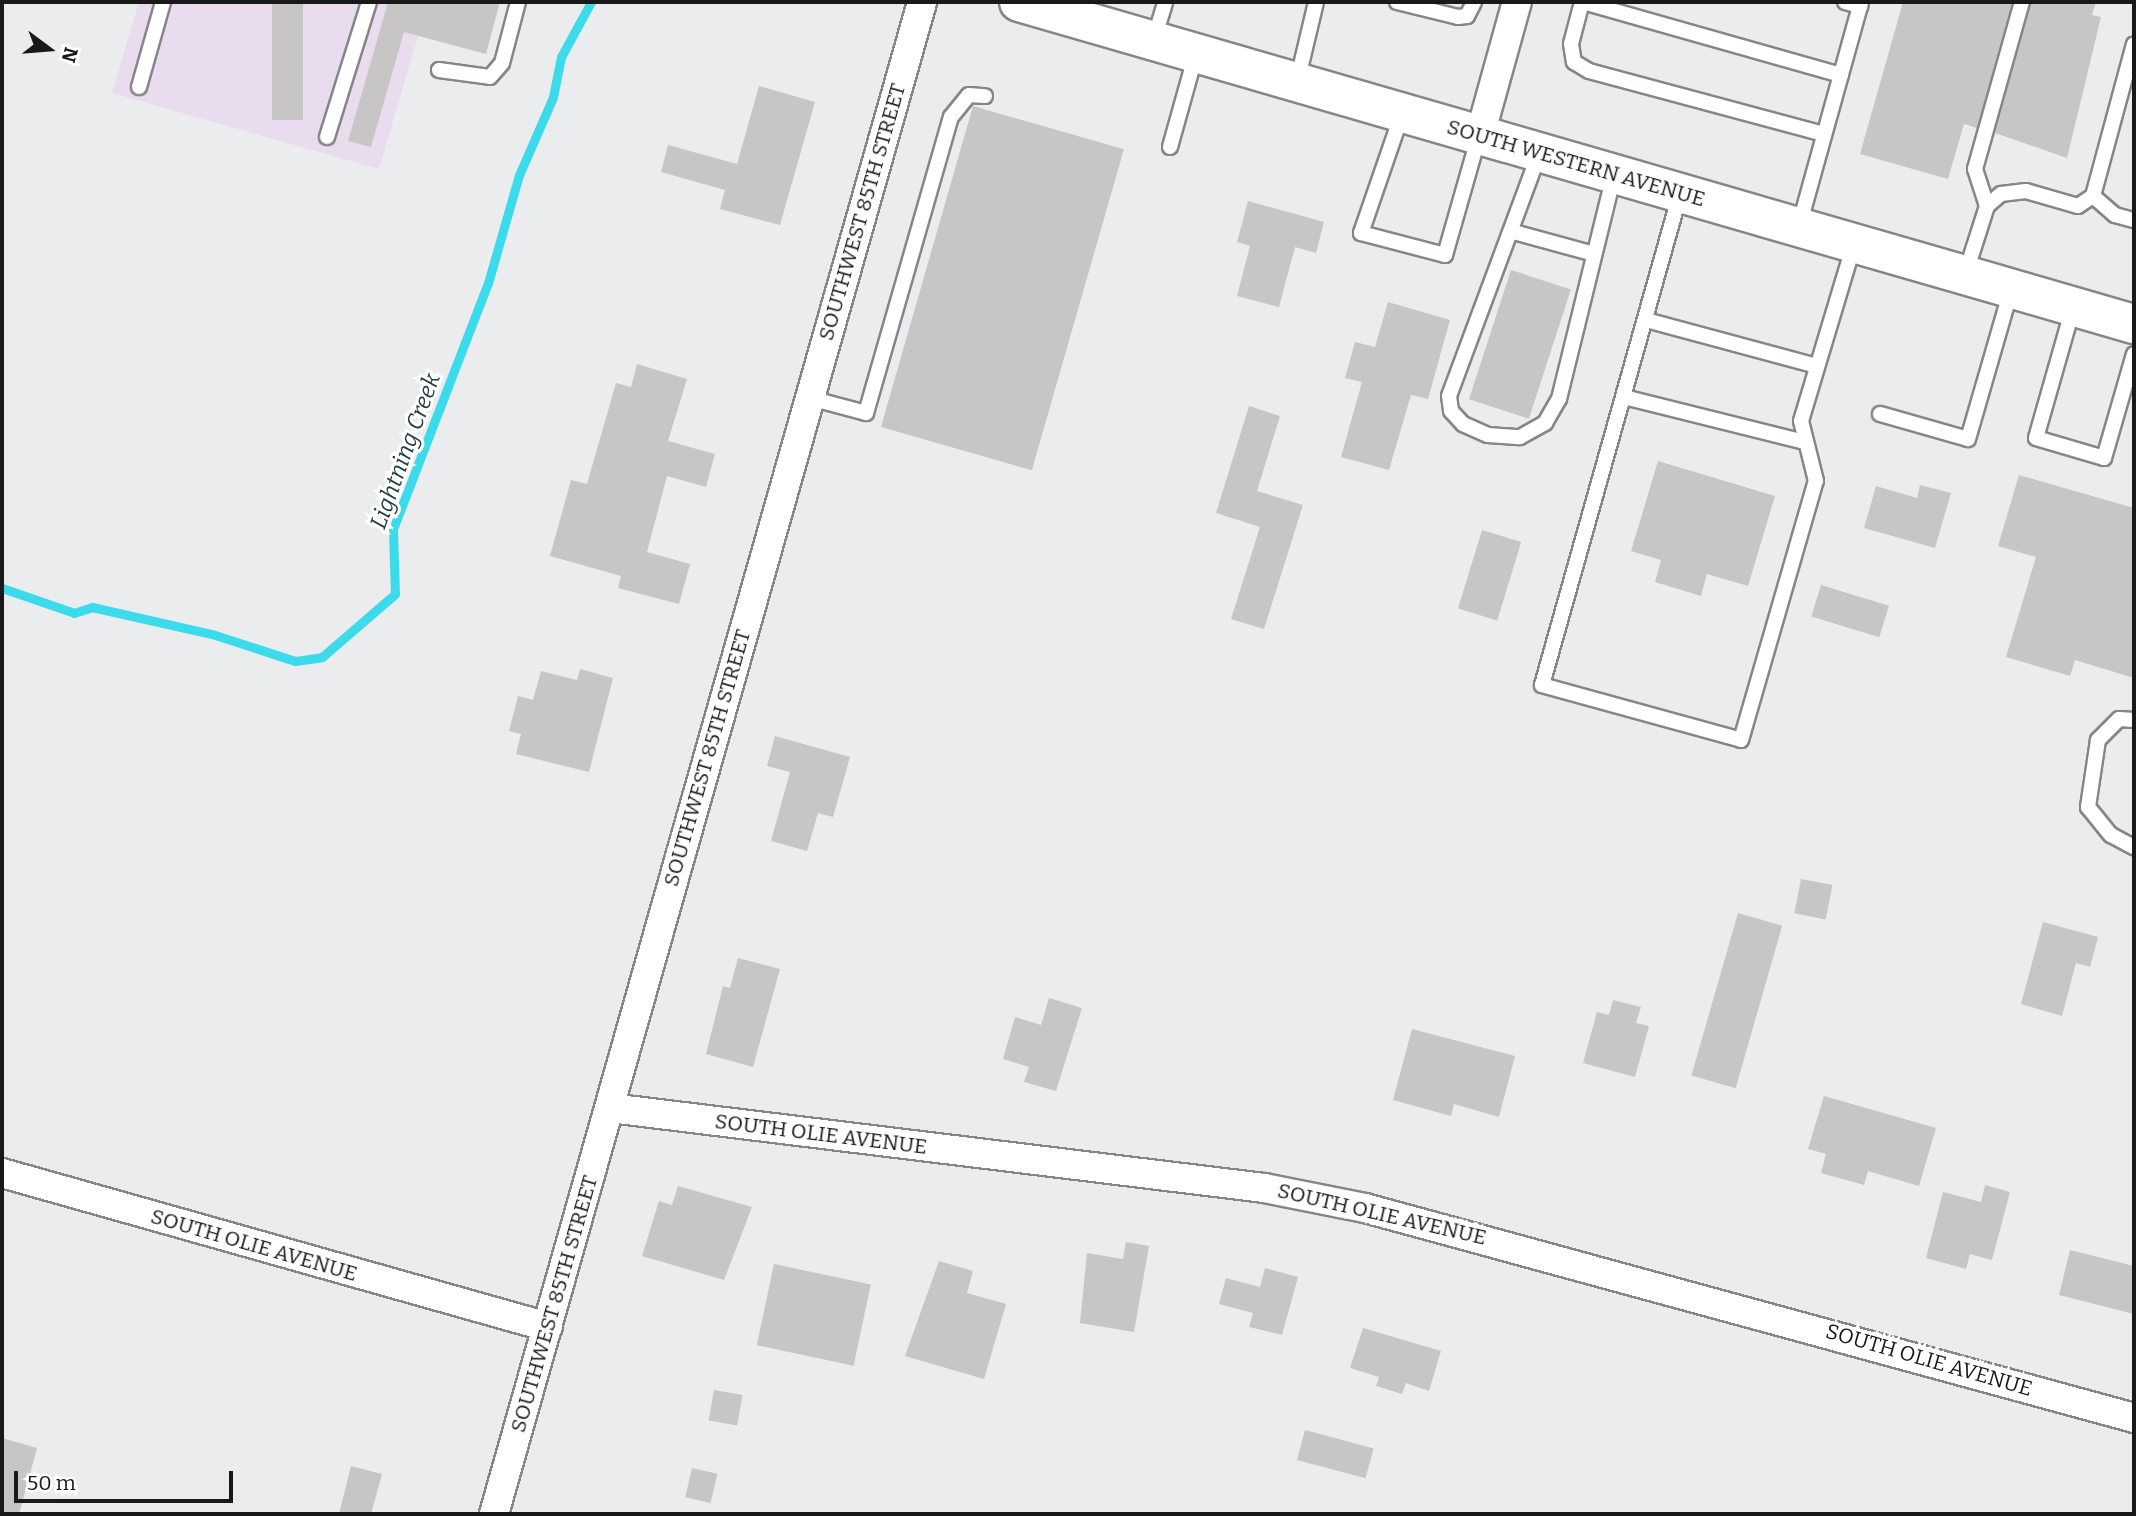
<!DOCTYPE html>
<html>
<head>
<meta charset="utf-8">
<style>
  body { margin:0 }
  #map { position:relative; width:2136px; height:1516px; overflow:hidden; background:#eaeced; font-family:Bitter,serif }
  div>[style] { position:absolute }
  .commercial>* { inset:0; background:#eadcef }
  .stream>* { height:9px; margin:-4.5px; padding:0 4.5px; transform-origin:4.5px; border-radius:4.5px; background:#3bdbec }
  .building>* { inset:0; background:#c8c6c5; transform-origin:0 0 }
  .roads { filter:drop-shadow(2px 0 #858688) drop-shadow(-2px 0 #858688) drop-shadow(0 2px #858688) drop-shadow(0 -2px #858688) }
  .lane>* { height:14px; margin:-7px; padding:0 7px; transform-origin:7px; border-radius:7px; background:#fff }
  .street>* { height:28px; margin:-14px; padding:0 14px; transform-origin:14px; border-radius:14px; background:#fff }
  .secondary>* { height:38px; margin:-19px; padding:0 19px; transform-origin:19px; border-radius:19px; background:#fff }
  span { translate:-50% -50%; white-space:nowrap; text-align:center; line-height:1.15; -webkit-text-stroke:6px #fff; paint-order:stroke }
  .street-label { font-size:21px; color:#19191a }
  .water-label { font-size:23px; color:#243d40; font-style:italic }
  .frame { position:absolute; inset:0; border:4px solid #19191a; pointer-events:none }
  .north { position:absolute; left:14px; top:14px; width:70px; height:70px; -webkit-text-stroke:5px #fff; paint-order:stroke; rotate:106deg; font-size:19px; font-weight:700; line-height:28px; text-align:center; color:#19191a }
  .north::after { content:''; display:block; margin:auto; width:24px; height:32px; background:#19191a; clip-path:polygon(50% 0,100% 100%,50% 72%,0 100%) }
  .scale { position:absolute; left:14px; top:1471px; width:219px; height:32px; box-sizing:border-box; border:4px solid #19191a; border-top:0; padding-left:9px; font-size:21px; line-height:24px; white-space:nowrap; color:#19191a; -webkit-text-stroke:5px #fff; paint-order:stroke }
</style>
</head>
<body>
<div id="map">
  <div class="commercial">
    <i style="clip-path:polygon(139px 2px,428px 2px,379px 169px,112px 93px)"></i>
  </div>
  <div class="stream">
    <i style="left:2px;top:588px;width:76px;rotate:19.1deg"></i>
    <i style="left:74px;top:613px;width:19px;rotate:-18deg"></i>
    <i style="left:92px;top:607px;width:123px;rotate:12.7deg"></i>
    <i style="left:212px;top:634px;width:87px;rotate:18deg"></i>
    <i style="left:295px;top:661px;width:27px;rotate:-8deg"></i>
    <i style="left:322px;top:657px;width:96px;rotate:-40.8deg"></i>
    <i style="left:395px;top:594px;width:65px;rotate:-91.8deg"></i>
    <i style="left:393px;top:529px;width:264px;rotate:-68.9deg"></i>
    <i style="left:488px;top:283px;width:112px;rotate:-74deg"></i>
    <i style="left:519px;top:175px;width:85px;rotate:-66.4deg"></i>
    <i style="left:553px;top:97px;width:41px;rotate:-78.7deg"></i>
    <i style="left:561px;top:57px;width:63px;rotate:-61.4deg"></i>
  </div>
  <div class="building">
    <i style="left:272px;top:2px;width:31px;height:118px"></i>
    <i style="clip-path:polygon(388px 2px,500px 2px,486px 54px,404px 32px,371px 147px,348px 141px)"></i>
    <i style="clip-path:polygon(1903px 2px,2012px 2px,1977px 128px,1964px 124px,1948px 179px,1860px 154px)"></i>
    <i style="clip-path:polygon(2031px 2px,2096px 2px,2092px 15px,2101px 17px,2067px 158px,1995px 133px)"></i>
    <i style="clip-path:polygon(759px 86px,815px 102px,780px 225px,720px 209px,725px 190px,661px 172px,668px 145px,737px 164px)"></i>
    <i style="left:973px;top:106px;width:157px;height:334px;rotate:16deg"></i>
    <i style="clip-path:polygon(1248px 201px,1324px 222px,1316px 253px,1295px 247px,1279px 307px,1237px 296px,1250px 246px,1237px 242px)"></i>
    <i style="left:1511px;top:270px;width:63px;height:136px;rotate:18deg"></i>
    <i style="clip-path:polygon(1388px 302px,1450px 320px,1428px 399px,1411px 395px,1389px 470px,1341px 457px,1362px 382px,1345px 378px,1355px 342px,1375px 347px)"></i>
    <i style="clip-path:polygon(637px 364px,687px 379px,668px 441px,715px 454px,706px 487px,667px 476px,647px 552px,690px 564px,679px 604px,618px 588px,621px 576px,550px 556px,571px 480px,587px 484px,616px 383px,631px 387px)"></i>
    <i style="clip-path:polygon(1249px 406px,1280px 416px,1257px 491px,1303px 505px,1264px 629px,1231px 619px,1260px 527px,1216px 513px)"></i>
    <i style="clip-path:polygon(1658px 461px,1775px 496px,1748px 586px,1707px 574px,1701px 596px,1655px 582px,1661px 560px,1631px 551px)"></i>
    <i style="clip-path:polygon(2019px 475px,2134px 508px,2134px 678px,2075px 660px,2070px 676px,2006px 657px,2036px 557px,1998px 546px)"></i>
    <i style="clip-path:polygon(1920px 485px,1951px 493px,1935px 548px,1864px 528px,1876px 486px,1917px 498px)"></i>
    <i style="left:1482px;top:530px;width:41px;height:82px;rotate:17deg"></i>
    <i style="left:1821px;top:585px;width:71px;height:33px;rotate:17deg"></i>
    <i style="clip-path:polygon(580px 669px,613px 678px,589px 772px,516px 754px,521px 734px,509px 731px,518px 696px,533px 700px,541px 671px,577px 680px)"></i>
    <i style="clip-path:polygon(775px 736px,850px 757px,833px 817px,818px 813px,807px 851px,771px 841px,790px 772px,767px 766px)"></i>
    <i style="left:1801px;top:879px;width:32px;height:35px;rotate:11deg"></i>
    <i style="left:1738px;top:913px;width:46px;height:169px;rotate:16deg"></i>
    <i style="clip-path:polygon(2043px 922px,2098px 937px,2090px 967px,2076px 963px,2062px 1016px,2021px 1004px)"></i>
    <i style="clip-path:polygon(738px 958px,780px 969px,753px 1067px,706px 1054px,723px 986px,730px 988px)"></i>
    <i style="clip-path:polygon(1049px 998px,1082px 1008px,1056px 1091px,1024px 1082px,1029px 1067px,1003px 1059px,1015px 1017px,1041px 1025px)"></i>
    <i style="clip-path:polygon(1613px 1000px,1641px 1007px,1636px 1023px,1649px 1026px,1635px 1077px,1583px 1063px,1597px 1012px,1609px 1015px)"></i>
    <i style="clip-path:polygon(1412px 1029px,1515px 1056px,1499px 1117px,1454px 1104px,1451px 1116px,1393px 1100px)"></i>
    <i style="clip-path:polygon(1824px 1096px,1936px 1128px,1919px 1186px,1868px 1171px,1864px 1185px,1821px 1173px,1826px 1154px,1808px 1149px)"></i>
    <i style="clip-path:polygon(1985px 1185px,2010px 1192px,1992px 1260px,1970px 1254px,1966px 1269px,1926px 1258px,1943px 1192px,1981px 1202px)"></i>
    <i style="clip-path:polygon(678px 1186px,752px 1207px,724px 1280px,642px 1256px,659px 1201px,672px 1205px)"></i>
    <i style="clip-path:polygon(1126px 1242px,1149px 1246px,1134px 1332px,1080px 1323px,1087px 1253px,1123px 1259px)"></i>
    <i style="clip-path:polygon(2070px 1250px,2134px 1266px,2134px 1314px,2059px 1295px)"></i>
    <i style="clip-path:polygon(939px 1261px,973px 1271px,967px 1293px,1006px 1304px,984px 1379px,905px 1356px)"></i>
    <i style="left:774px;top:1264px;width:99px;height:83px;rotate:12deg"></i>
    <i style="clip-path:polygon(1265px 1268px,1298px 1277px,1282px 1335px,1249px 1327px,1253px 1313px,1219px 1304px,1226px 1278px,1260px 1287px)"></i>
    <i style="clip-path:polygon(1363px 1328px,1441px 1351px,1429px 1391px,1406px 1383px,1402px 1394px,1376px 1386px,1379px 1377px,1350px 1368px)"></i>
    <i style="left:714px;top:1390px;width:29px;height:31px;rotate:10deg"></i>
    <i style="left:1305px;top:1430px;width:71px;height:31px;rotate:15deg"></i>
    <i style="clip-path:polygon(2px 1438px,37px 1448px,19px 1514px,2px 1514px)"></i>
    <i style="clip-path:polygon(351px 1466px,382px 1474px,371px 1514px,339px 1514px)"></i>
    <i style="left:692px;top:1468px;width:26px;height:30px;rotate:13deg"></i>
  </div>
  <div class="roads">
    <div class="lane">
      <i style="left:1397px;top:2px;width:63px;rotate:13.8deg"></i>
      <i style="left:1458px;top:17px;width:9px;rotate:-6deg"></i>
      <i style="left:1467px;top:16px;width:16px;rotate:-63deg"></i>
      <i style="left:1582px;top:2px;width:43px;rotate:104.7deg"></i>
      <i style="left:1571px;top:44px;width:18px;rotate:81deg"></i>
      <i style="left:1574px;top:62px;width:17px;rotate:31deg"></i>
      <i style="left:1589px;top:71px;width:243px;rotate:15deg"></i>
      <i style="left:1583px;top:2px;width:268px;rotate:15.8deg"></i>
      <i style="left:1845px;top:2px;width:16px;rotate:15deg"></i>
      <i style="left:1154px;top:39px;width:39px;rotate:-73deg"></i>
      <i style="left:439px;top:70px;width:51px;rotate:7.8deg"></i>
      <i style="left:490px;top:77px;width:18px;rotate:-49deg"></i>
      <i style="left:502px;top:63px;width:63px;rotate:-75.3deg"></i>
      <i style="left:1297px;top:82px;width:82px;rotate:-76.6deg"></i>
      <i style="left:139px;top:87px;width:88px;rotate:-74.2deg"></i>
      <i style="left:1402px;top:114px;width:126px;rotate:109deg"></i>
      <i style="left:1361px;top:233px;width:87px;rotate:14.7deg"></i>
      <i style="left:1445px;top:255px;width:124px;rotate:-74.1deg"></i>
      <i style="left:327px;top:137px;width:141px;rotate:-72.7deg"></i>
      <i style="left:1170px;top:147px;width:97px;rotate:-74.4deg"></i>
      <i style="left:1539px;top:154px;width:258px;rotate:110.4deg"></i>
      <i style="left:1449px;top:396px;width:15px;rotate:82deg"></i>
      <i style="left:1451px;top:411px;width:18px;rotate:47deg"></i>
      <i style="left:1463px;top:424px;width:27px;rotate:24deg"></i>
      <i style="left:1488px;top:435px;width:32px;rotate:4deg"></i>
      <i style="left:1520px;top:437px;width:29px;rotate:-29deg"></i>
      <i style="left:1545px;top:423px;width:28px;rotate:-60deg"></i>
      <i style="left:1559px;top:399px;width:231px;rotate:-76.2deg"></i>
      <i style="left:1680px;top:194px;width:510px;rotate:105.7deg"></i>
      <i style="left:1542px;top:685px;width:206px;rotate:15.4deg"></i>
      <i style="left:1741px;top:740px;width:270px;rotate:-73.9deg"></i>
      <i style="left:1816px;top:481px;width:62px;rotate:-104deg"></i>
      <i style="left:1801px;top:421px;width:185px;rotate:-73.3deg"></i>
      <i style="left:2093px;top:196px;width:29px;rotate:41deg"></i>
      <i style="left:2115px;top:215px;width:20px;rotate:15deg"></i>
      <i style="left:1987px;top:206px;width:39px;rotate:-108deg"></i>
      <i style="left:1975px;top:169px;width:173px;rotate:-74.3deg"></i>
      <i style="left:1799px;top:226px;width:232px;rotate:-74.5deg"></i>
      <i style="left:1514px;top:232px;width:80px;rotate:15.3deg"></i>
      <i style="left:1965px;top:275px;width:72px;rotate:-72.3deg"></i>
      <i style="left:1987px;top:206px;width:18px;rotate:-41deg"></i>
      <i style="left:2001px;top:194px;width:25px;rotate:-7deg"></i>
      <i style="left:2026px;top:191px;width:54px;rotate:16.1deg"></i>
      <i style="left:2078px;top:206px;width:18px;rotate:-34deg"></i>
      <i style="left:2093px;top:196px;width:157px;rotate:-74.9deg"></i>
      <i style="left:2073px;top:308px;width:135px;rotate:105.9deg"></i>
      <i style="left:2036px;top:438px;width:71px;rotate:16.4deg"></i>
      <i style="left:2104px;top:458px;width:108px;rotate:-73.9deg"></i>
      <i style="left:1646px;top:320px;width:177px;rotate:15.1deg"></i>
      <i style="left:1624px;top:397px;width:182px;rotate:14deg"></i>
      <i style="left:810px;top:398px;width:58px;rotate:15deg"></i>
      <i style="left:866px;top:413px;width:308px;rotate:-74deg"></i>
      <i style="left:951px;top:117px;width:28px;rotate:-51deg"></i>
      <i style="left:969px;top:95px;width:16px;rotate:4deg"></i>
      <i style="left:1880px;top:414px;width:91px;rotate:15.9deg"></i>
      <i style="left:1968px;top:439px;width:155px;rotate:-73.9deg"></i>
      <i style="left:2134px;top:720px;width:15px;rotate:-176deg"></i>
      <i style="left:2119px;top:719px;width:30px;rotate:135deg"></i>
      <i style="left:2098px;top:740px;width:68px;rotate:98.5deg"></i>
      <i style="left:2088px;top:807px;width:36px;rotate:51deg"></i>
      <i style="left:2111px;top:835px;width:26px;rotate:28deg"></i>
    </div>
    <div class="street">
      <i style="left:1480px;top:135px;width:138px;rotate:-74.5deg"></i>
      <i style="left:610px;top:1108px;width:659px;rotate:6.97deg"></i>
      <i style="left:1264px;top:1188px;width:103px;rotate:11.2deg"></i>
      <i style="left:1365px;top:1208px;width:797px;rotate:15.27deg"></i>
      <i style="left:2px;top:1173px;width:567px;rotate:15.75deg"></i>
      <i style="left:494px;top:1514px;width:1571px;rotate:-74.19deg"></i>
    </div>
    <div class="secondary">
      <i style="left:1019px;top:2px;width:1161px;rotate:16.11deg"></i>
    </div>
  </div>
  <div class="street-label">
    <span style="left:1576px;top:163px;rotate:16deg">SOUTH WESTERN AVENUE</span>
    <span style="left:862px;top:212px;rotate:-74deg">SOUTHWEST 85TH STREET</span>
    <span style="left:707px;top:758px;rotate:-74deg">SOUTHWEST 85TH STREET</span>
    <span style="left:821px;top:1134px;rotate:7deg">SOUTH OLIE AVENUE</span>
    <span style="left:1382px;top:1214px;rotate:13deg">SOUTH OLIE AVENUE</span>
    <span style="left:254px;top:1245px;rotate:16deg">SOUTH OLIE AVENUE</span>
    <span style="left:554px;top:1304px;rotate:-74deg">SOUTHWEST 85TH STREET</span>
    <span style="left:1929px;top:1360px;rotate:16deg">SOUTH OLIE AVENUE</span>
  </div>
  <div class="water-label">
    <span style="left:405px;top:451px;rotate:-70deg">Lightning Creek</span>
  </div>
  <div class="frame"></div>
  <div class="north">N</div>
  <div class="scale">50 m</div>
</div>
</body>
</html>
